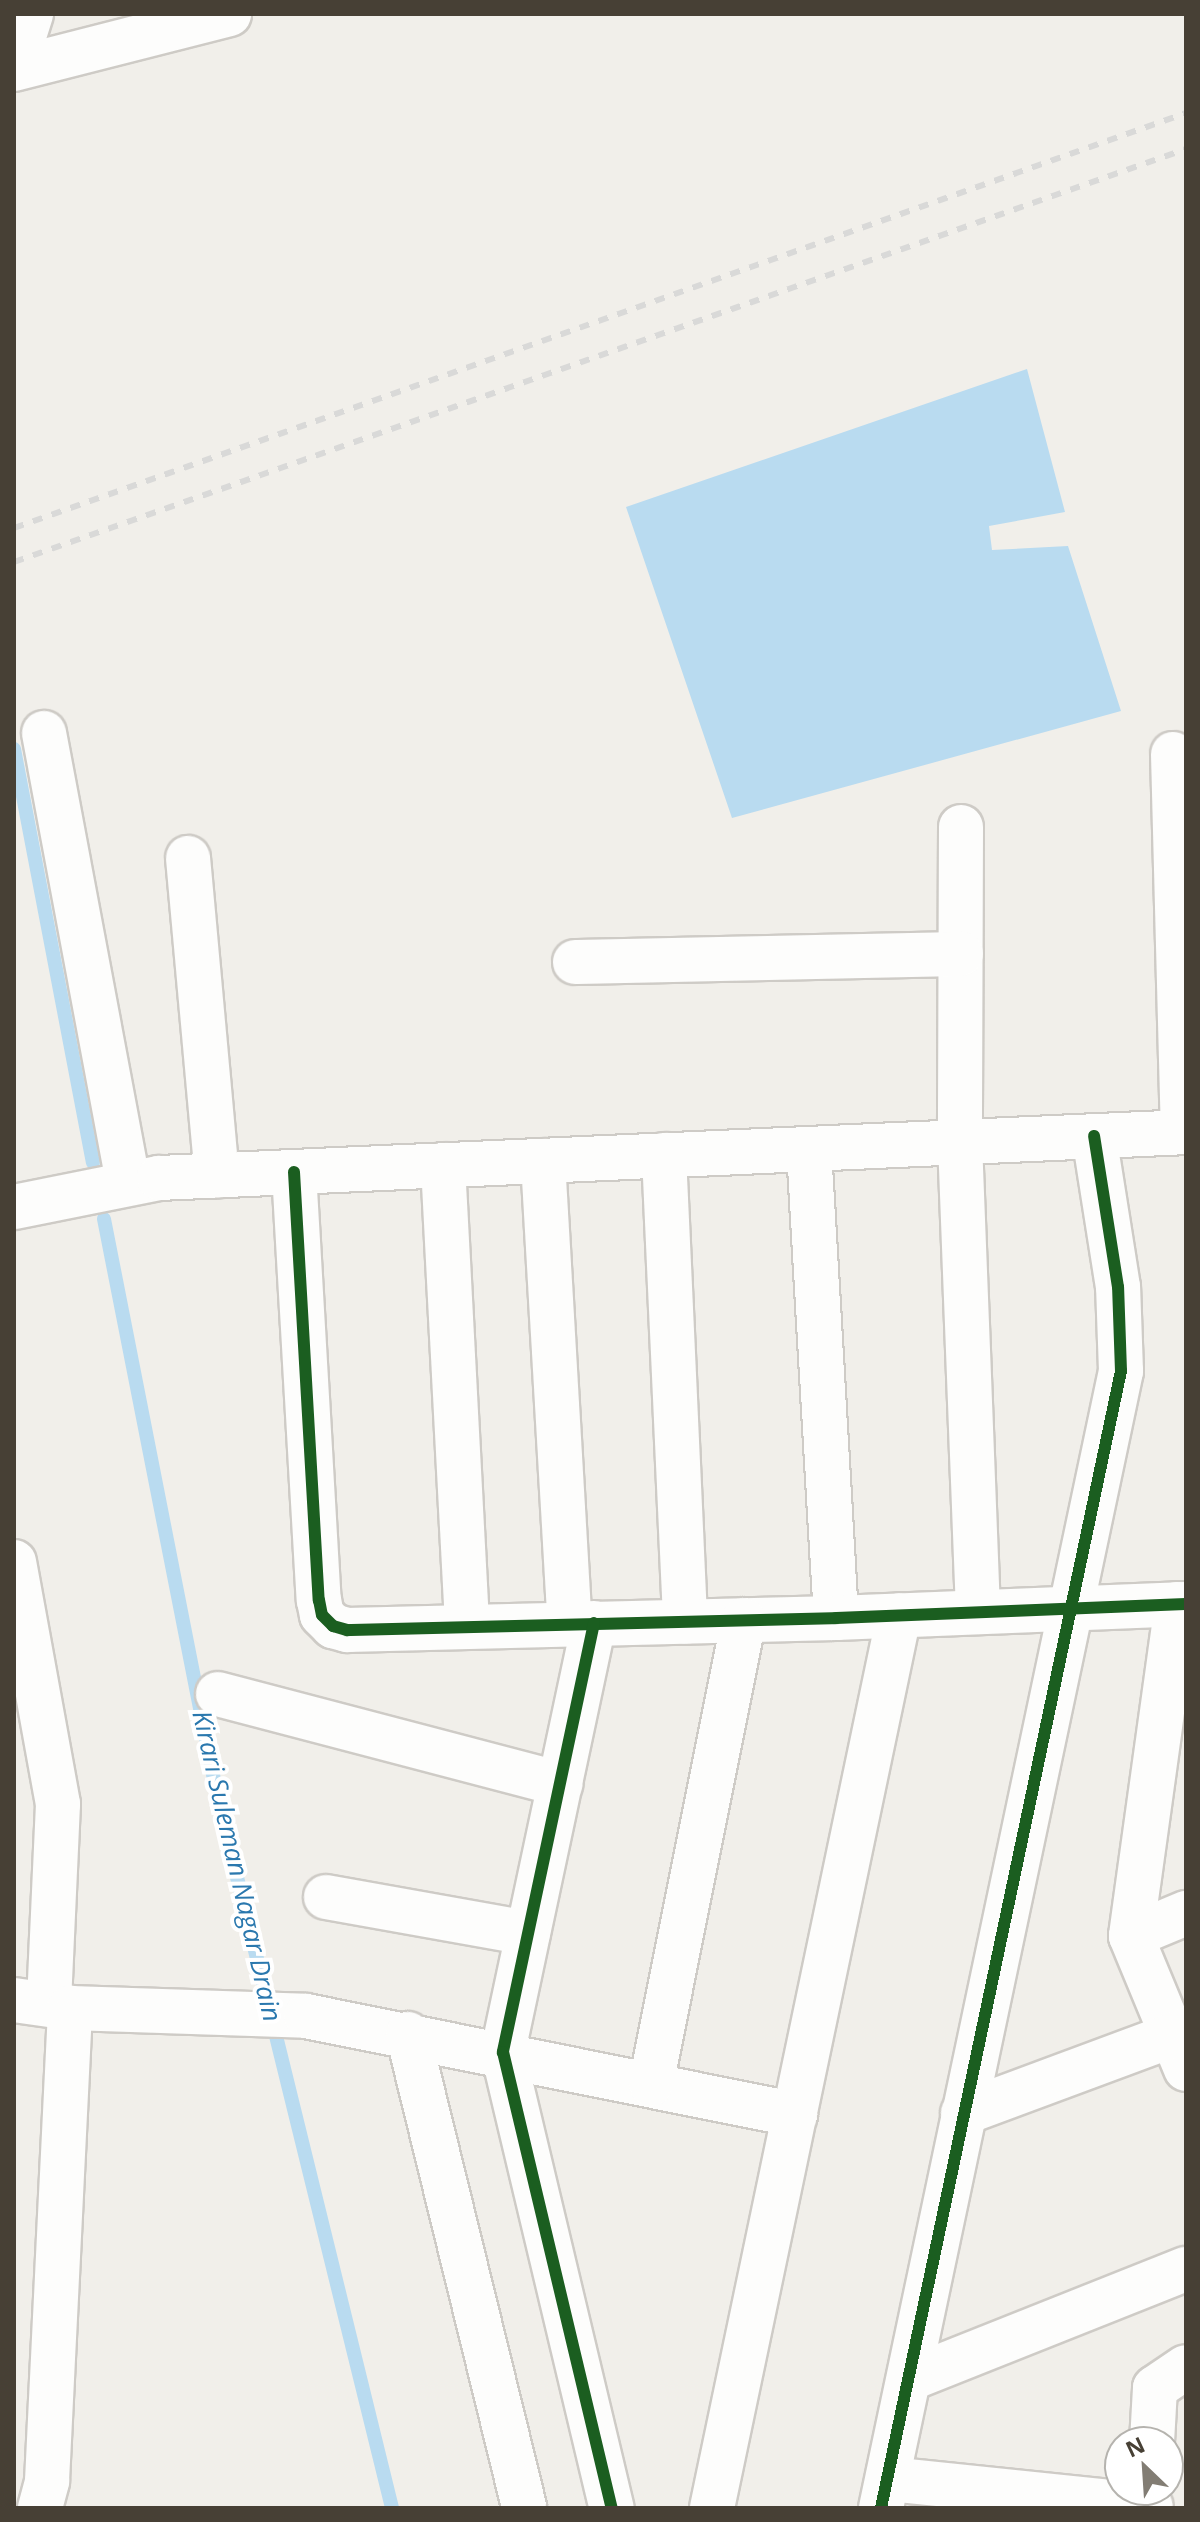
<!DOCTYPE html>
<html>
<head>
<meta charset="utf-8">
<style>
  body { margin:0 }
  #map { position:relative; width:1200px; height:2522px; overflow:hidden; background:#f1efea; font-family:"Open Sans",sans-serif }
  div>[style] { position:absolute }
  .water>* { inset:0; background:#b9dbf0 }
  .stream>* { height:14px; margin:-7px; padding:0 7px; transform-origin:7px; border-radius:7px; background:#b9dbf0 }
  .roads { filter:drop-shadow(2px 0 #cecbc6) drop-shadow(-2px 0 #cecbc6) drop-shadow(0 2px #cecbc6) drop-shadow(0 -2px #cecbc6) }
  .minor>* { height:44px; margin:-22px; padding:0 22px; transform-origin:22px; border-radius:22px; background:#fdfdfc }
  .rail>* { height:6px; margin-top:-3px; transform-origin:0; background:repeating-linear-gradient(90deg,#d9d9d8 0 10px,transparent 0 20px) }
  .cycleway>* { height:12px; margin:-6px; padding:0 6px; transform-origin:6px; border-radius:6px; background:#1b5e20 }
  span { translate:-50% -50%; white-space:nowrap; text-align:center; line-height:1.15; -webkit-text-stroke:8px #fff; paint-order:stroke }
  .water-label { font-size:26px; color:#2a78ae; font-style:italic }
  .frame { position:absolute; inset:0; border:16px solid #474035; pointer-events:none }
  .north { position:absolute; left:1104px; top:2426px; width:80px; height:80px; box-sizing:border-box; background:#fff; border:2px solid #b5b3ae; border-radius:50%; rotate:335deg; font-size:22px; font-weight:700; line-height:32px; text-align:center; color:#474035 }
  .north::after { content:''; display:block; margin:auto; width:28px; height:36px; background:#827d74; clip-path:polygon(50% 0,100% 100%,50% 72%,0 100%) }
</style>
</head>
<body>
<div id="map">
  <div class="water">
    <i style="clip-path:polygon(1027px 369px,1065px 512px,989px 526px,992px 550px,1068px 546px,1121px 711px,732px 818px,626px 507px)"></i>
  </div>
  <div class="stream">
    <i style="left:14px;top:749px;width:421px;rotate:79.2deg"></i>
    <i style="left:104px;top:1219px;width:592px;rotate:78.9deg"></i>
    <i style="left:218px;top:1800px;width:729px;rotate:76.19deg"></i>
  </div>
  <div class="roads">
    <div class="minor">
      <i style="left:14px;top:68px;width:57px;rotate:-72.5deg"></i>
      <i style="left:14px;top:69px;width:222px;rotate:-14.3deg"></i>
      <i style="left:44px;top:733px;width:458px;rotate:79.4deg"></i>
      <i style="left:1173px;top:754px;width:378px;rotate:88.5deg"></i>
      <i style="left:961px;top:827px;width:315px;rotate:90.2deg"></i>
      <i style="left:960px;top:1142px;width:470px;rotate:87.8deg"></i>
      <i style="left:188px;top:858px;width:319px;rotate:84.8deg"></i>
      <i style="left:575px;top:962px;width:386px;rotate:-1.2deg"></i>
      <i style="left:809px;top:1149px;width:470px;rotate:86.7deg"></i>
      <i style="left:664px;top:1155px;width:467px;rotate:87.4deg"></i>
      <i style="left:543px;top:1161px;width:463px;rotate:86.7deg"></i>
      <i style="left:443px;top:1165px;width:461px;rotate:87deg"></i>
      <i style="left:294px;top:1172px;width:429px;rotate:86.7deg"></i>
      <i style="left:319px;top:1600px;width:15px;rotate:79deg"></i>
      <i style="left:322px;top:1615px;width:16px;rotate:45deg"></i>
      <i style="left:333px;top:1626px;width:15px;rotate:16deg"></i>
      <i style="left:347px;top:1630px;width:489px;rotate:-1.4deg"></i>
      <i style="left:836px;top:1618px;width:350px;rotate:-2.3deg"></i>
      <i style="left:14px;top:1207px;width:148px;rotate:-11.3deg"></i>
      <i style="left:159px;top:1178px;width:1028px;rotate:-2.56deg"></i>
      <i style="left:14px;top:1562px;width:246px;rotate:79.7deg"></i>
      <i style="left:58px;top:1804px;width:199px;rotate:92.6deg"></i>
      <i style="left:1177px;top:1604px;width:335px;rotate:97.9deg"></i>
      <i style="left:1131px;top:1936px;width:144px;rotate:67.5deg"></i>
      <i style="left:594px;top:1623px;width:439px;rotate:102deg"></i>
      <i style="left:503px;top:2052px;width:469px;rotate:76.6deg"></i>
      <i style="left:218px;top:1694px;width:354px;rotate:14.7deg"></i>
      <i style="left:326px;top:1897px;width:205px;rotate:10.1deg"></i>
      <i style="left:1131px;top:1936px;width:60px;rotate:-22.7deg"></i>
      <i style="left:14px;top:2000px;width:57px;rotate:8.1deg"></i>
      <i style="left:70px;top:2008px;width:236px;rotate:1.9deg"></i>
      <i style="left:306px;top:2016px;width:499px;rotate:11.4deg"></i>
      <i style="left:408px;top:2034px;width:488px;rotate:76.2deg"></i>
      <i style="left:651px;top:2084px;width:473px;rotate:-78.7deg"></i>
      <i style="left:963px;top:2113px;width:238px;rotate:-20.4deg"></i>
      <i style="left:909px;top:2379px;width:298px;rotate:-21.7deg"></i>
      <i style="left:1152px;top:2442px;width:54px;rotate:-86.8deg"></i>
      <i style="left:1155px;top:2388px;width:37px;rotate:-34deg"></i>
      <i style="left:888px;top:2479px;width:264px;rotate:5.9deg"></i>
      <i style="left:40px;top:2508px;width:28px;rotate:-75deg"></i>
      <i style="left:47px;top:2481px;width:474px;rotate:-87.2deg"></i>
      <i style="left:712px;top:2508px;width:912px;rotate:-78.17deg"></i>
      <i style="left:881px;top:2508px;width:1162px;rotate:-78.08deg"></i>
      <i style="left:1121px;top:1371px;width:84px;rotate:-92deg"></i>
      <i style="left:1118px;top:1287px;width:153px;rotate:-99deg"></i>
    </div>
  </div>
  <div class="rail">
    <i style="left:14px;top:528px;width:1243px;rotate:-19.5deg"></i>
    <i style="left:14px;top:562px;width:1243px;rotate:-19.41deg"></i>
  </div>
  <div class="cycleway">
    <i style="left:294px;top:1172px;width:429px;rotate:86.7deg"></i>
    <i style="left:319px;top:1600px;width:15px;rotate:79deg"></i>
    <i style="left:322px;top:1615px;width:16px;rotate:45deg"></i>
    <i style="left:333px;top:1626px;width:15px;rotate:16deg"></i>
    <i style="left:347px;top:1630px;width:489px;rotate:-1.4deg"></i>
    <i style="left:836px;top:1618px;width:350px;rotate:-2.3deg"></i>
    <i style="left:594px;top:1623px;width:439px;rotate:102deg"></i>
    <i style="left:503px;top:2052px;width:469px;rotate:76.6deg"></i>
    <i style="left:881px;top:2508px;width:1162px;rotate:-78.08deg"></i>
    <i style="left:1121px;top:1371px;width:84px;rotate:-92deg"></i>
    <i style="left:1118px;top:1287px;width:153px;rotate:-99deg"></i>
  </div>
  <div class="water-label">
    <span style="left:237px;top:1866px;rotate:77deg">Kirari Suleman Nagar Drain</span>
  </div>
  <div class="frame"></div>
  <div class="north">N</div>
</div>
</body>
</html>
